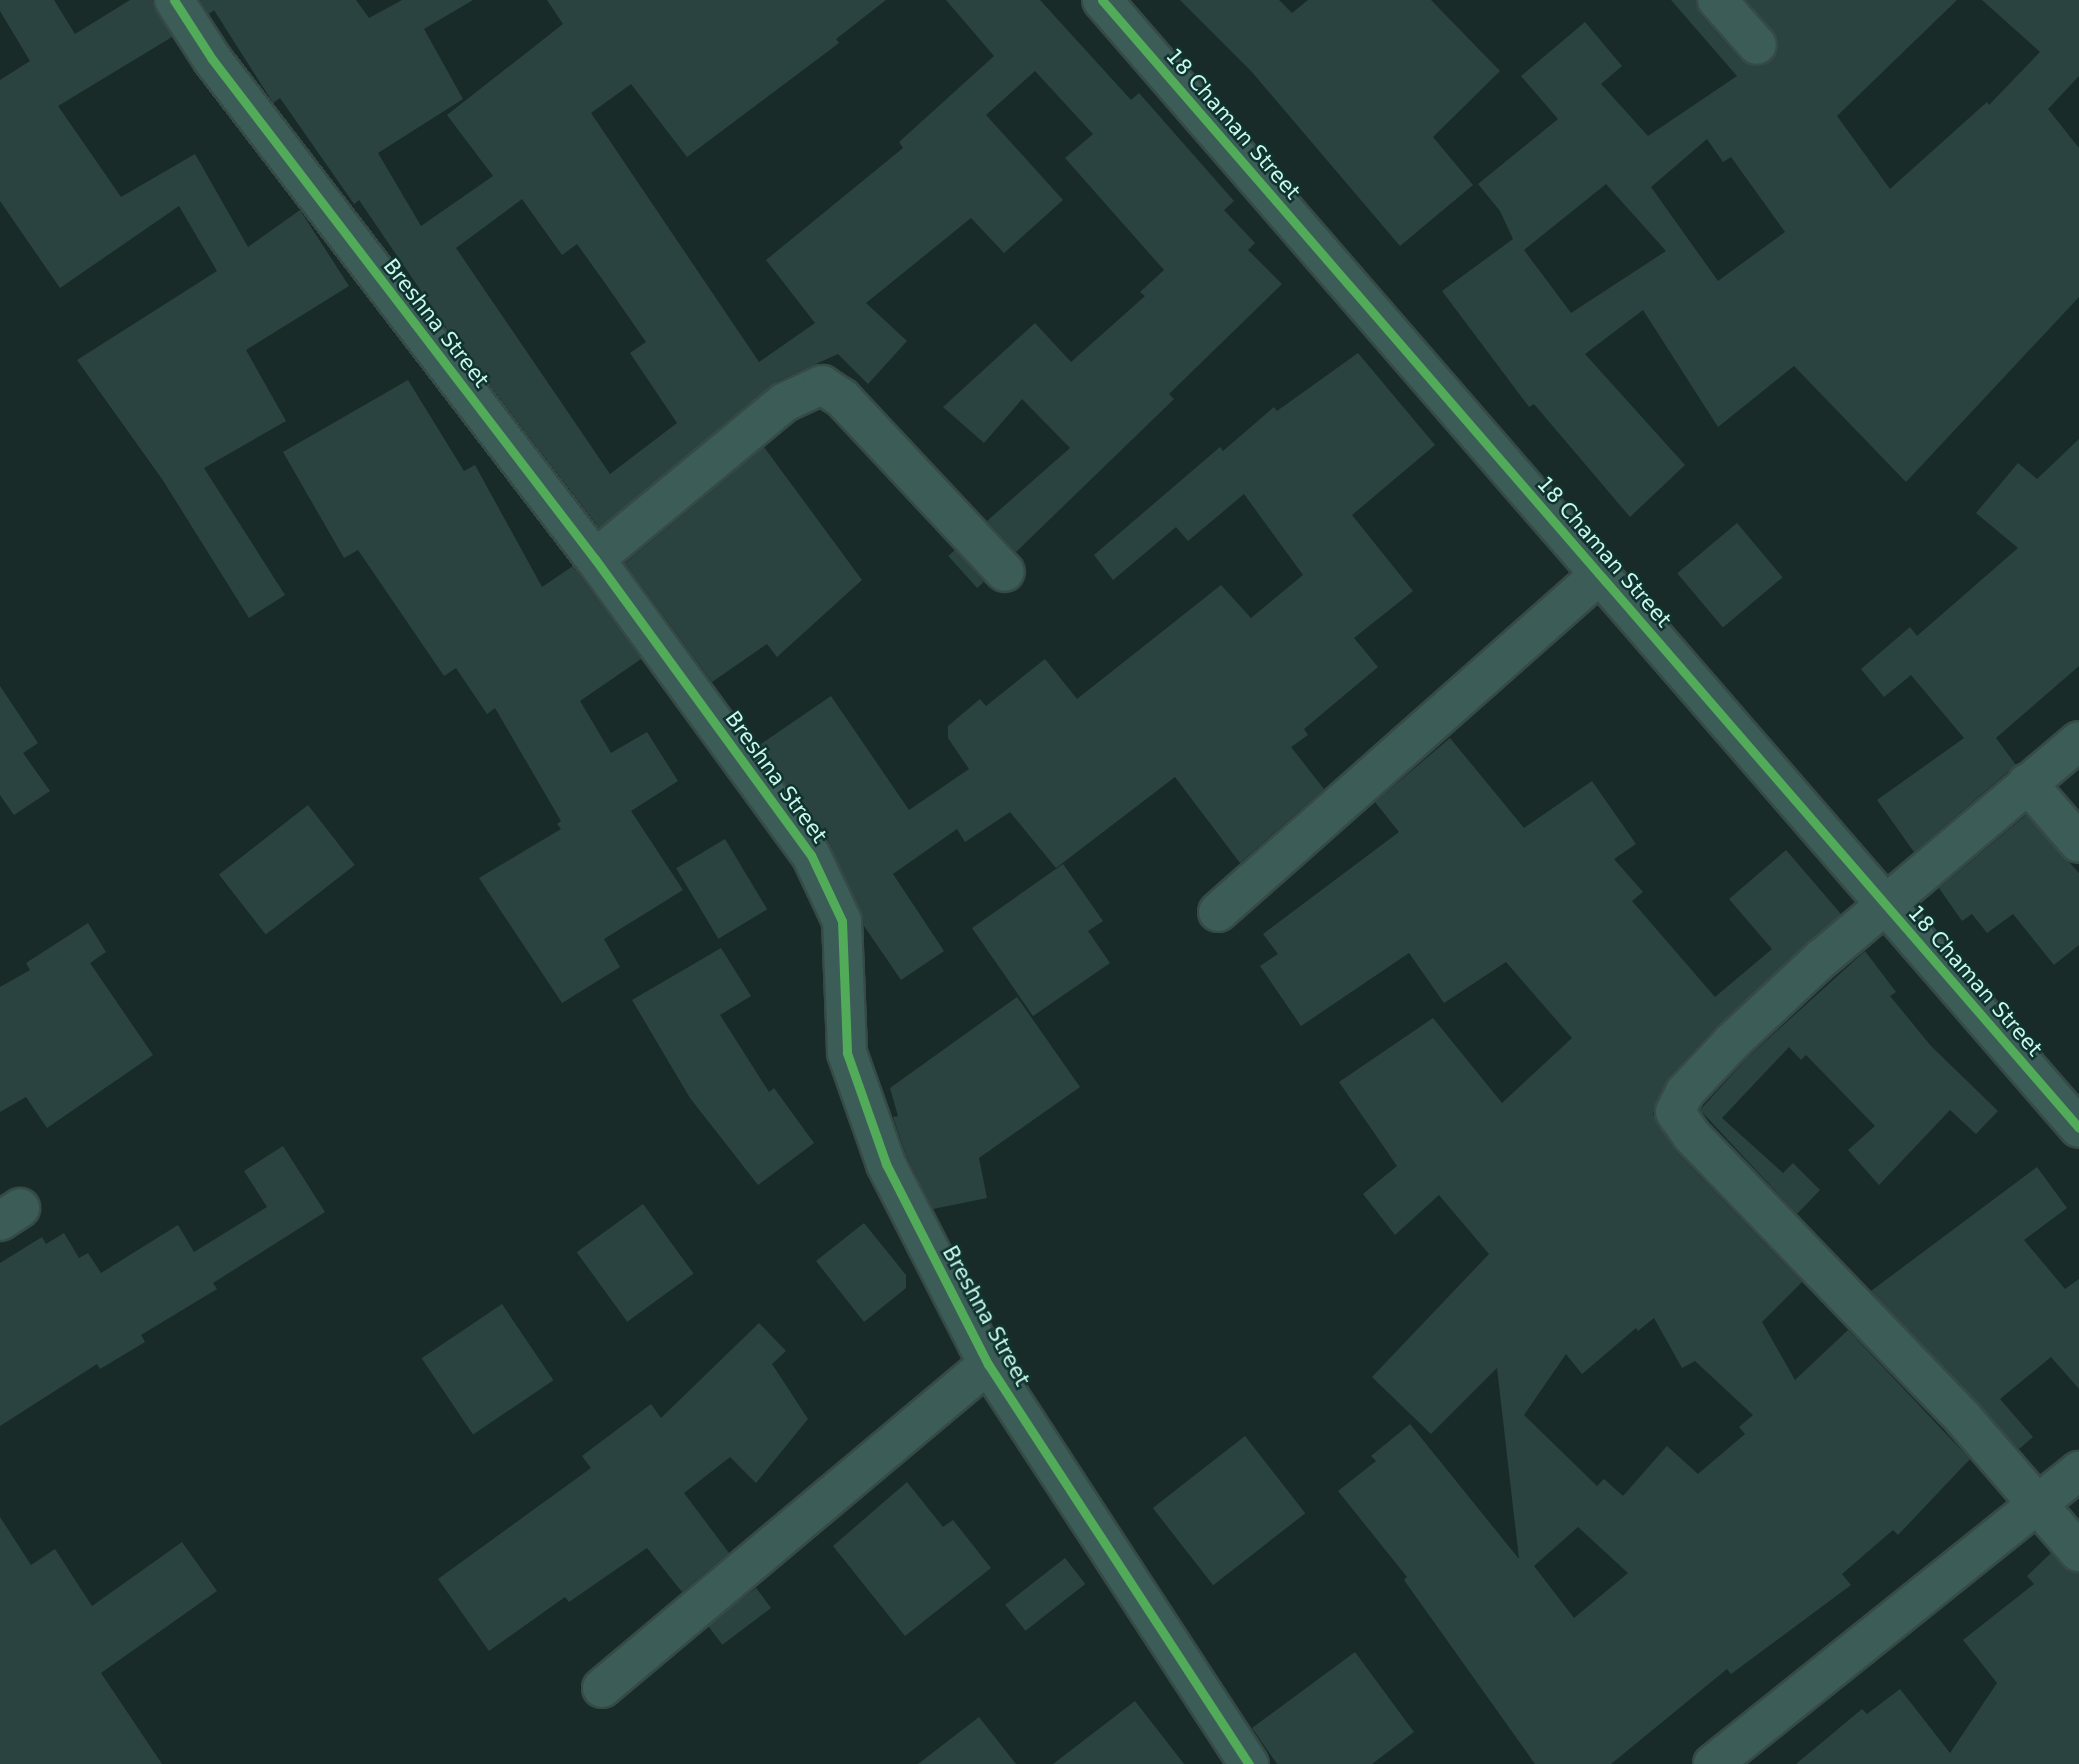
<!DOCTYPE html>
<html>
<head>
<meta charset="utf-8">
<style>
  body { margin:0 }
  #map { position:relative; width:2079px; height:1764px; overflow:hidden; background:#182b28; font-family:"DejaVu Sans",sans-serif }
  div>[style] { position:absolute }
  .building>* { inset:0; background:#2b4340; transform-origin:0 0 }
  .roads { filter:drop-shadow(2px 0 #364a46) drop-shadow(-2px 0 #364a46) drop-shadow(0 2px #364a46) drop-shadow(0 -2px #364a46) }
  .minor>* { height:38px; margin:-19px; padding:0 19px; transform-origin:19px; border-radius:19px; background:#3b5c57 }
  .cycleway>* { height:9px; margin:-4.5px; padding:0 4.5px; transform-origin:4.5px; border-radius:4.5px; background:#51ab58 }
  span { translate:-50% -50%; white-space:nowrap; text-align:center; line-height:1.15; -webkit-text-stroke:5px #10332e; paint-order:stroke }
  .street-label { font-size:21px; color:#c8f9ef }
</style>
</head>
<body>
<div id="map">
  <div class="building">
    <i style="clip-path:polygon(0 0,54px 0,75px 34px,130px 0,152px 0,172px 37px,58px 106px,121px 197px,195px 154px,248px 247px,300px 210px,349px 286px,246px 350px,286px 421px,204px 468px,285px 595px,249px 618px,162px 479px,77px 360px,217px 271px,179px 206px,60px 288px,0 201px,0 80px,30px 61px,0 11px)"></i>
    <i style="clip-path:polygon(evenodd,200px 0,356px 0,369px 18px,402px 0,473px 0,424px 29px,463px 99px,378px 153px,421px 226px,493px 176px,447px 115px,563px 24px,547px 0,886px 0,836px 39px,839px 43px,687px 157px,631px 84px,591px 113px,759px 362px,815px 323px,766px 260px,903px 148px,899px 142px,994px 56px,946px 0,1040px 0,1131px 100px,1139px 93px,1234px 201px,1224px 210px,1255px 243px,1248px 250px,1282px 284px,1169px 394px,1174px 399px,1016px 552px,987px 521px,1070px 448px,1022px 399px,984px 443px,943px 407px,1035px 323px,1071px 362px,1145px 296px,1140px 292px,1164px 270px,1065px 158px,1093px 134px,1035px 71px,986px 115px,1063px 200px,1004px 253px,971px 218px,866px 303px,907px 341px,868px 384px,838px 354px,776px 382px,599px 528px,451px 335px,359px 200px,354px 204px,280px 98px,273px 103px,214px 10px,209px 14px,200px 0,522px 199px,562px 255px,577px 244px,605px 283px,646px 342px,630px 353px,677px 423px,610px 474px,456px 248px,522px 199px)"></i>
    <i style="clip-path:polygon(1180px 0,1279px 0,1292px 13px,1308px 0,1431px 0,1500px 71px,1433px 137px,1473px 185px,1400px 246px,1251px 71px)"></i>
    <i style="clip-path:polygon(evenodd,1671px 0,1696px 0,1701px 15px,1741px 60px,1761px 66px,1777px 53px,1778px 40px,1746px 0,1957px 0,1837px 116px,1890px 189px,1987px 102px,1989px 105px,2040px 52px,1982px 0,2079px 0,2079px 76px,2048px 109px,2079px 148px,2079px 297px,1906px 482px,1794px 366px,1718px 427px,1643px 310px,1585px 354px,1685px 465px,1630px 517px,1534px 404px,1529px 407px,1442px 291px,1513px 239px,1500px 211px,1478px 184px,1558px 119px,1521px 76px,1585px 22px,1622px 66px,1601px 84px,1648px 136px,1737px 76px,1671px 0,1707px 139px,1723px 162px,1731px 157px,1785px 232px,1718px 281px,1651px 187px,1707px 139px,1671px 0,1606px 184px,1666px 251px,1571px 313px,1524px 250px,1606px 184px)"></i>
    <i style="clip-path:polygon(1358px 353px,1435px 445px,1352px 515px,1413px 591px,1354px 638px,1378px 667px,1304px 729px,1308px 735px,1291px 747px,1324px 789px,1240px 863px,1175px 777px,1056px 868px,1010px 812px,965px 842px,957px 829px,893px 874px,944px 951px,901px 980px,864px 926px,829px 842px,758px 746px,831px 696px,909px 810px,969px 769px,948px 738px,948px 726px,980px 699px,986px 706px,1045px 659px,1077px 699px,1221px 585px,1251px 618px,1303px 575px,1244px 494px,1188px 541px,1176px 527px,1113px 580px,1094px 555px,1220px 447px,1223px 451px,1274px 407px,1277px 411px)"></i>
    <i style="clip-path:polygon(408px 380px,464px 471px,475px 465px,542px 587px,573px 566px,641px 659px,580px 701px,611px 753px,647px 732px,678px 781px,631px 811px,683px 890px,604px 939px,620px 967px,562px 1003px,479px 878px,561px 829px,557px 824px,561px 821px,495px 708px,487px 714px,456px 668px,444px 676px,358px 550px,344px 558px,283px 452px)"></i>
    <i style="clip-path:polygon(2079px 439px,2079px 666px,1996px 738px,2016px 765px,1914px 852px,1877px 800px,1964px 738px,1911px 675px,1884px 697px,1861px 669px,1910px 627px,1917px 636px,2018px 548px,1976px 513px,2018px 463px,2037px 479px)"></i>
    <i style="clip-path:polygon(764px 447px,862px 580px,777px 657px,767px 644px,712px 682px,625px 563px)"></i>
    <i style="left:1737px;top:523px;width:71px;height:78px;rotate:50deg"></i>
    <i style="left:955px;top:550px;width:43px;height:9px;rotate:48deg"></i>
    <i style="clip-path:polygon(0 686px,38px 743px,23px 753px,50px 791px,14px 815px,0 795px)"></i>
    <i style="clip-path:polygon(evenodd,1450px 738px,1524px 828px,1592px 781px,1636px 844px,1614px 859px,1643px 892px,1632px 901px,1715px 997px,1772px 949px,1729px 899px,1786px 850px,1841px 914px,1717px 1026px,1669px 1077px,1653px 1114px,1675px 1150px,1802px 1282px,1762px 1322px,1795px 1380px,1848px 1330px,1970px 1459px,1898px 1535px,1893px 1530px,1842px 1574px,1851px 1585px,1731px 1674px,1727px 1669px,1611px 1764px,1535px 1764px,1404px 1580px,1407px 1577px,1338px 1491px,1376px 1461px,1371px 1456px,1410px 1424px,1519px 1559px,1497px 1368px,1431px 1434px,1372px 1377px,1489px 1254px,1439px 1195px,1395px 1235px,1363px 1194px,1397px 1166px,1339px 1082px,1433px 1018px,1502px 1103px,1572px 1038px,1506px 962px,1444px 1003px,1409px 953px,1301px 1026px,1260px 966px,1278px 954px,1263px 934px,1399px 832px,1375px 802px,1450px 738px,1654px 1318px,1682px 1368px,1695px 1361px,1753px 1415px,1739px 1427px,1745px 1434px,1698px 1474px,1667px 1446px,1623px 1496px,1604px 1479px,1597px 1486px,1524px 1415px,1566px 1354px,1582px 1374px,1636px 1328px,1638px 1331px,1654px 1318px,1450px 738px,1578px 1527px,1628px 1573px,1574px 1618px,1534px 1566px,1578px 1527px)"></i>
    <i style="left:308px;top:805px;width:76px;height:113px;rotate:52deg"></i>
    <i style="clip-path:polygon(2026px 815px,2079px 873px,2079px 945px,2054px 965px,2013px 914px,1987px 933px,1972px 914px,1962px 921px,1939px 888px)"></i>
    <i style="left:725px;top:839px;width:82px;height:57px;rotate:59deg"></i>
    <i style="clip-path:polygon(1063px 864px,1103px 921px,1088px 931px,1110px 963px,1033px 1016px,972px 928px)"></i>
    <i style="clip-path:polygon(88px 923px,106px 952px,90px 963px,153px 1055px,47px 1128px,26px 1097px,0 1112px,0 987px,30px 970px,26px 963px)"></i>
    <i style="clip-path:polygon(721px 948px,751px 996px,720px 1015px,769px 1092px,774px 1088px,814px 1143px,758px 1185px,690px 1098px,632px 1000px)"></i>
    <i style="clip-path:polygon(1865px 951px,1896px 992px,1890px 996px,1931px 1046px,1998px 1111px,1976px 1134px,1950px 1110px,1879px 1185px,1848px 1150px,1875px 1126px,1806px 1055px,1801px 1060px,1789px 1047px,1722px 1118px,1783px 1173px,1793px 1163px,1820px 1190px,1797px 1214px,1700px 1110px,1747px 1058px)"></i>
    <i style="clip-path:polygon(1017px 997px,1080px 1087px,979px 1158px,987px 1198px,933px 1209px,906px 1155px,893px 1117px,898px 1116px,890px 1088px)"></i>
    <i style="clip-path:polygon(283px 1146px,325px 1212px,213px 1283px,217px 1289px,141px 1335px,145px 1342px,100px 1369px,97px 1364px,0 1426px,0 1263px,42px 1237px,46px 1244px,64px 1233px,79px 1258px,88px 1253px,101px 1273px,178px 1225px,194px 1252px,267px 1207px,244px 1171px)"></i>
    <i style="clip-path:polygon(2037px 1167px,2067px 1208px,2024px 1240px,2065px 1289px,2079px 1279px,2079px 1389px,2051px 1357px,2000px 1399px,2033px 1437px,2019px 1449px,1871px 1291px)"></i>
    <i style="left:643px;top:1204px;width:86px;height:82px;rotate:54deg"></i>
    <i style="clip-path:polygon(864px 1223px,906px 1275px,906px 1288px,864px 1322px,816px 1261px)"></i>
    <i style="left:502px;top:1304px;width:92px;height:97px;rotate:56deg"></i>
    <i style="clip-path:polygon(759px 1323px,786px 1351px,772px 1364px,808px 1419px,756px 1483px,730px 1457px,684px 1493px,729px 1553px,682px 1592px,647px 1548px,569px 1602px,565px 1597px,489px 1651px,438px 1579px,591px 1468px,582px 1456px,651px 1404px,661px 1418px)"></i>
    <i style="left:1245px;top:1436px;width:98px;height:117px;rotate:52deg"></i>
    <i style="clip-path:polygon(907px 1482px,943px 1527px,953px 1520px,991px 1568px,905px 1636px,833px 1546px)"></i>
    <i style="clip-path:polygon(0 1517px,31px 1565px,55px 1549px,92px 1606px,182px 1542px,217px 1591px,101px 1673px,162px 1764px,0 1764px)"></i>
    <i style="clip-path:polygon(2051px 1553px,2063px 1567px,2079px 1573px,2079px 1764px,1796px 1764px,1862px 1709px,1867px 1714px,1900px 1689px,1950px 1753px,1997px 1683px,1963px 1640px,2034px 1584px,2027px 1576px)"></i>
    <i style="left:1065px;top:1558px;width:33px;height:76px;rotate:52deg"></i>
    <i style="left:756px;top:1588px;width:25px;height:61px;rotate:53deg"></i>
    <i style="clip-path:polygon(1355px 1652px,1414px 1732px,1372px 1764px,1277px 1764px,1252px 1728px)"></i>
    <i style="clip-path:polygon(1135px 1701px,1184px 1764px,1053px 1764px)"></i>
    <i style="clip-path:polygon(979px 1717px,1016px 1764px,918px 1764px)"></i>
  </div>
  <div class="roads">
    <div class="minor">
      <i style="left:174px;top:0;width:70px;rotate:57.2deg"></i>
      <i style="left:212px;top:59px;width:630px;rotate:52.55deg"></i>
      <i style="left:595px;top:559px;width:366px;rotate:53.9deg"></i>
      <i style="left:811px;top:855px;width:73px;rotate:64.8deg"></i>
      <i style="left:842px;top:921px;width:132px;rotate:87.8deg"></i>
      <i style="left:847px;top:1053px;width:118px;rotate:70.6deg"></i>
      <i style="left:886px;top:1164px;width:225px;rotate:63deg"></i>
      <i style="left:988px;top:1364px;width:478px;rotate:56.9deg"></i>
      <i style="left:1102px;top:0;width:1492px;rotate:49.1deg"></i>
      <i style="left:1717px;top:0;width:60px;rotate:48.4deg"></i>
      <i style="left:595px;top:559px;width:246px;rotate:-39.6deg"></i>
      <i style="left:785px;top:402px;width:41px;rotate:-24.7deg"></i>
      <i style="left:822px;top:385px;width:24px;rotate:33deg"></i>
      <i style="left:842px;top:398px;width:238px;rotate:46.9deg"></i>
      <i style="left:2079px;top:741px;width:335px;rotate:139.8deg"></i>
      <i style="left:1823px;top:957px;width:125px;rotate:137deg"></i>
      <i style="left:1732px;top:1042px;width:69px;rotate:133.2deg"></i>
      <i style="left:1685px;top:1092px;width:22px;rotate:117deg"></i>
      <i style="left:1675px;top:1112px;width:28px;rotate:55deg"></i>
      <i style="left:1691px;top:1135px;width:394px;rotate:46.1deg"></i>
      <i style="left:1964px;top:1419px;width:176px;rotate:49.2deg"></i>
      <i style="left:2027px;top:783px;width:79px;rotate:49.1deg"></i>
      <i style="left:1218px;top:912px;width:510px;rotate:-41.5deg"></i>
      <i style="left:0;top:1221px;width:24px;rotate:-33deg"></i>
      <i style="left:602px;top:1688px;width:504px;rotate:-40.01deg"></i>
      <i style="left:1713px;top:1764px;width:469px;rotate:-38.7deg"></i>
    </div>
  </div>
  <div class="cycleway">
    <i style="left:174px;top:0;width:70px;rotate:57.2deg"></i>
    <i style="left:212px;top:59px;width:630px;rotate:52.55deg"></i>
    <i style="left:595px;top:559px;width:366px;rotate:53.9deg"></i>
    <i style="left:811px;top:855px;width:73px;rotate:64.8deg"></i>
    <i style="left:842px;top:921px;width:132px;rotate:87.8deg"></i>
    <i style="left:847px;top:1053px;width:118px;rotate:70.6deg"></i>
    <i style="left:886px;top:1164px;width:225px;rotate:63deg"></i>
    <i style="left:988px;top:1364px;width:478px;rotate:56.9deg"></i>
    <i style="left:1102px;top:0;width:1492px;rotate:49.1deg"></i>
  </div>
  <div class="street-label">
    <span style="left:1233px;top:124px;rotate:49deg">18 Chaman Street</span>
    <span style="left:436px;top:323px;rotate:52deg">Breshna Street</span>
    <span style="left:1604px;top:552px;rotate:49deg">18 Chaman Street</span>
    <span style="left:776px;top:777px;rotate:54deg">Breshna Street</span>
    <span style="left:1975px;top:981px;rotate:49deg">18 Chaman Street</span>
    <span style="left:986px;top:1316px;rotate:61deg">Breshna Street</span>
  </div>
</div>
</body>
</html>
